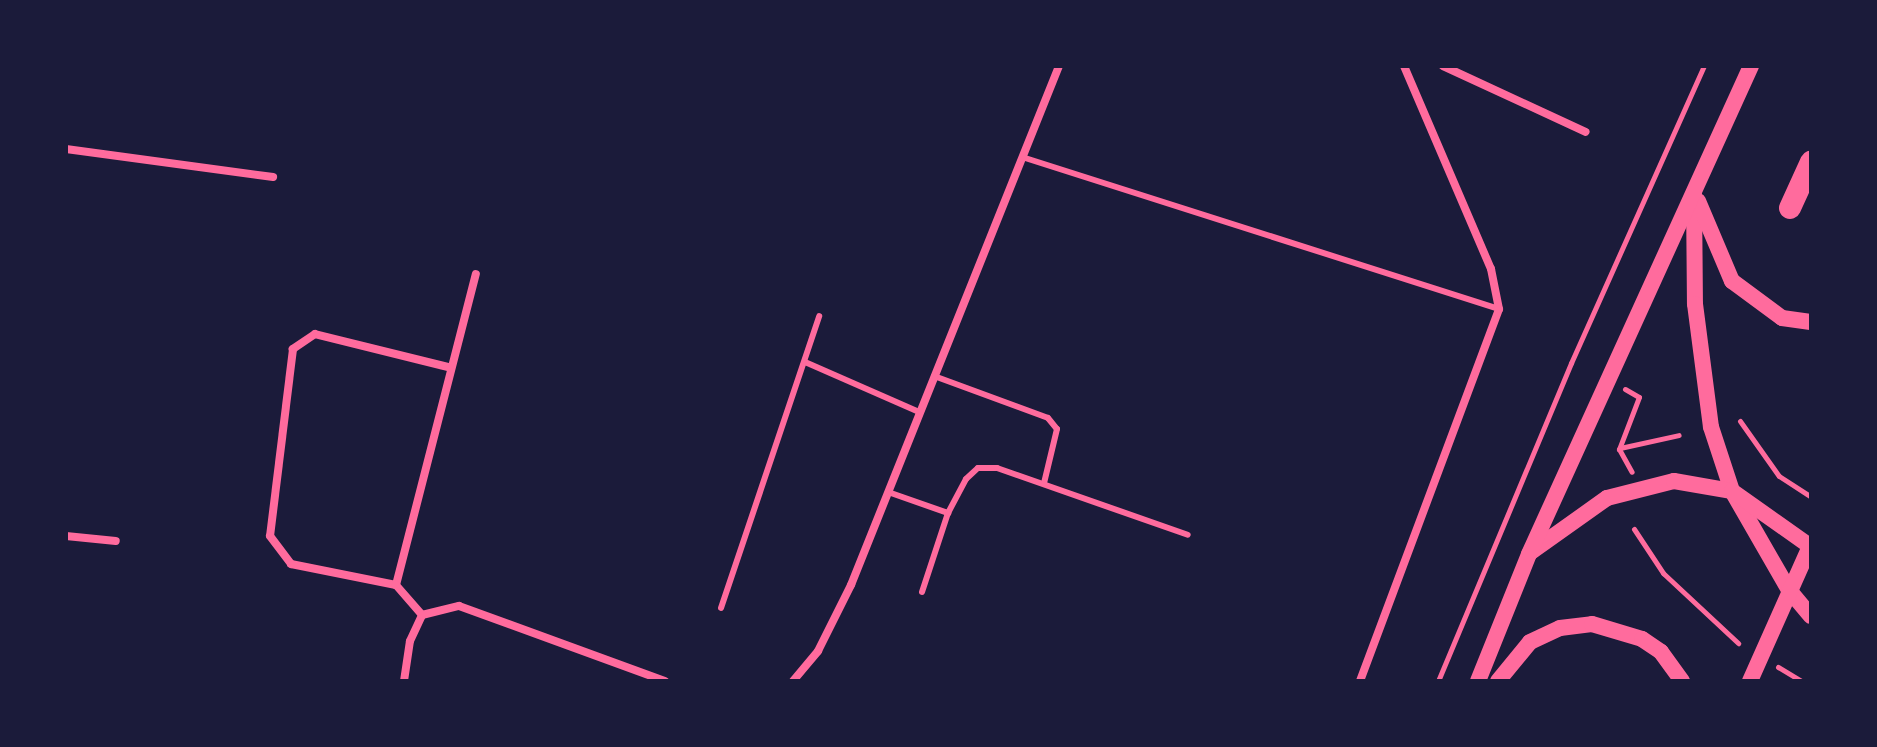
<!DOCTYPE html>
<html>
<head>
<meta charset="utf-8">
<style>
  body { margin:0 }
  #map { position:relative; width:1877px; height:747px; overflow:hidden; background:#1b1b3a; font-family:"Roboto Serif",serif }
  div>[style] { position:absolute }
  .path>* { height:5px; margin:-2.5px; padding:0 2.5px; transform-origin:2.5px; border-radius:2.5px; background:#ff6b9d }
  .service>* { height:6px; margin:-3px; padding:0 3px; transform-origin:3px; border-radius:3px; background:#ff6b9d }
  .minor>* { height:8px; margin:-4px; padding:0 4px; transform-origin:4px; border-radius:4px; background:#ff6b9d }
  .secondary>* { height:16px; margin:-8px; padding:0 8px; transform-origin:8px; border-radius:8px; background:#ff6b9d }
  .trunk>* { height:22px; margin:-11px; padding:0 11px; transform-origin:11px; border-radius:11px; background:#ff6b9d }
  span { translate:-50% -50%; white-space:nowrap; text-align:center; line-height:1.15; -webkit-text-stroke:8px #1b1b3a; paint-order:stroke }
  .frame { position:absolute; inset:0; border:68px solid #1b1b3a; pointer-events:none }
</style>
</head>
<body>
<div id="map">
  <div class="path">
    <i style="left:1625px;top:389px;width:16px;rotate:30deg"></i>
    <i style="left:1639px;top:397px;width:56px;rotate:111deg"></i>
    <i style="left:1619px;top:449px;width:26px;rotate:61deg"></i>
    <i style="left:1740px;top:421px;width:67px;rotate:54.7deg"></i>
    <i style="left:1779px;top:476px;width:37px;rotate:33deg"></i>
    <i style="left:1620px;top:448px;width:60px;rotate:-12.4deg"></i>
    <i style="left:1634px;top:529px;width:53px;rotate:56.6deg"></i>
    <i style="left:1663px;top:573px;width:103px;rotate:43deg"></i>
    <i style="left:1778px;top:667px;width:27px;rotate:31deg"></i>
    <i style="left:1438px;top:681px;width:345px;rotate:-67.3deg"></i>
    <i style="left:1571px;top:363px;width:325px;rotate:-65.9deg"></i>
  </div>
  <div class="service">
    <i style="left:1022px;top:157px;width:501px;rotate:17.67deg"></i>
    <i style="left:805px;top:362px;width:124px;rotate:23.7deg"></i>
    <i style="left:934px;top:376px;width:121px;rotate:20.2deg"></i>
    <i style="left:1048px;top:418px;width:14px;rotate:51deg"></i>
    <i style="left:1057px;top:429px;width:56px;rotate:103.5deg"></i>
    <i style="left:888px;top:492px;width:64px;rotate:19.3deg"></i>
    <i style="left:922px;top:592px;width:83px;rotate:-71.8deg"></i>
    <i style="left:948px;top:513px;width:38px;rotate:-62deg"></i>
    <i style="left:966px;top:479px;width:16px;rotate:-43deg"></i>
    <i style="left:978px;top:468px;width:19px"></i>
    <i style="left:997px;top:468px;width:202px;rotate:19.3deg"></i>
    <i style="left:721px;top:608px;width:308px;rotate:-71.4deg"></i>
  </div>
  <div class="minor">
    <i style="left:1443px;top:66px;width:157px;rotate:24.8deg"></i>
    <i style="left:66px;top:149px;width:209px;rotate:7.7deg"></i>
    <i style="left:448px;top:367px;width:137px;rotate:-166.1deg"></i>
    <i style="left:315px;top:334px;width:27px;rotate:146deg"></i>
    <i style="left:293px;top:349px;width:188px;rotate:97deg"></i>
    <i style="left:270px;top:536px;width:35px;rotate:53deg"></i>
    <i style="left:291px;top:564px;width:107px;rotate:11.3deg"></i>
    <i style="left:396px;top:585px;width:321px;rotate:-75.6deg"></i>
    <i style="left:66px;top:536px;width:50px;rotate:5.7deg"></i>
    <i style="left:396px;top:585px;width:40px;rotate:49deg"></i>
    <i style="left:404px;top:681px;width:40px;rotate:-81.5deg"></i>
    <i style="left:410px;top:641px;width:29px;rotate:-65deg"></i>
    <i style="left:422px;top:615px;width:38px;rotate:-14deg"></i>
    <i style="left:459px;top:606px;width:219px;rotate:20deg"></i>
    <i style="left:793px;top:681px;width:39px;rotate:-50deg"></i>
    <i style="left:818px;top:651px;width:74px;rotate:-63.4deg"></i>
    <i style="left:851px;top:585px;width:559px;rotate:-68.16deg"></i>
    <i style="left:1360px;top:681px;width:397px;rotate:-69.5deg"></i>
    <i style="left:1499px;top:309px;width:41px;rotate:-101.3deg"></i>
    <i style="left:1491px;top:269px;width:221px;rotate:-113.2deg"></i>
  </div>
  <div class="secondary">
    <i style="left:1694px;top:194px;width:110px;rotate:89.5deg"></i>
    <i style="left:1695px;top:304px;width:124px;rotate:82.6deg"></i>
    <i style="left:1711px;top:427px;width:67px;rotate:71.8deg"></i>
    <i style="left:1732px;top:491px;width:114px;rotate:60.1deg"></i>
    <i style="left:1789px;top:590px;width:34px;rotate:50deg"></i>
    <i style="left:1698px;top:201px;width:87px;rotate:67deg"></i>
    <i style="left:1732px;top:281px;width:62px;rotate:36.5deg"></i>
    <i style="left:1782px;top:318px;width:29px;rotate:8deg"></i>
    <i style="left:1531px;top:552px;width:93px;rotate:-35.4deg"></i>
    <i style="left:1607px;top:498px;width:69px;rotate:-14.2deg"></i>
    <i style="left:1674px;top:481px;width:59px;rotate:9.8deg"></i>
    <i style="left:1732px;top:491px;width:97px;rotate:35.3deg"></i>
    <i style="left:1478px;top:681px;width:137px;rotate:-68.1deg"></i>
    <i style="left:1529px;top:554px;width:536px;rotate:-65.54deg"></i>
    <i style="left:1498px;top:681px;width:50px;rotate:-50.6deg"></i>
    <i style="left:1530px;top:642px;width:33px;rotate:-25deg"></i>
    <i style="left:1560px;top:628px;width:32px;rotate:-7deg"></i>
    <i style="left:1592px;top:624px;width:52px;rotate:16.7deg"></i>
    <i style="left:1642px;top:639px;width:23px;rotate:34deg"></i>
    <i style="left:1661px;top:652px;width:36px;rotate:54deg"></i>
    <i style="left:1750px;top:681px;width:150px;rotate:-66deg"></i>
  </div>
  <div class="trunk">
    <i style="left:1790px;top:208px;width:51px;rotate:-65.5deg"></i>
  </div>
  <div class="frame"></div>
</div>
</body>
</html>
